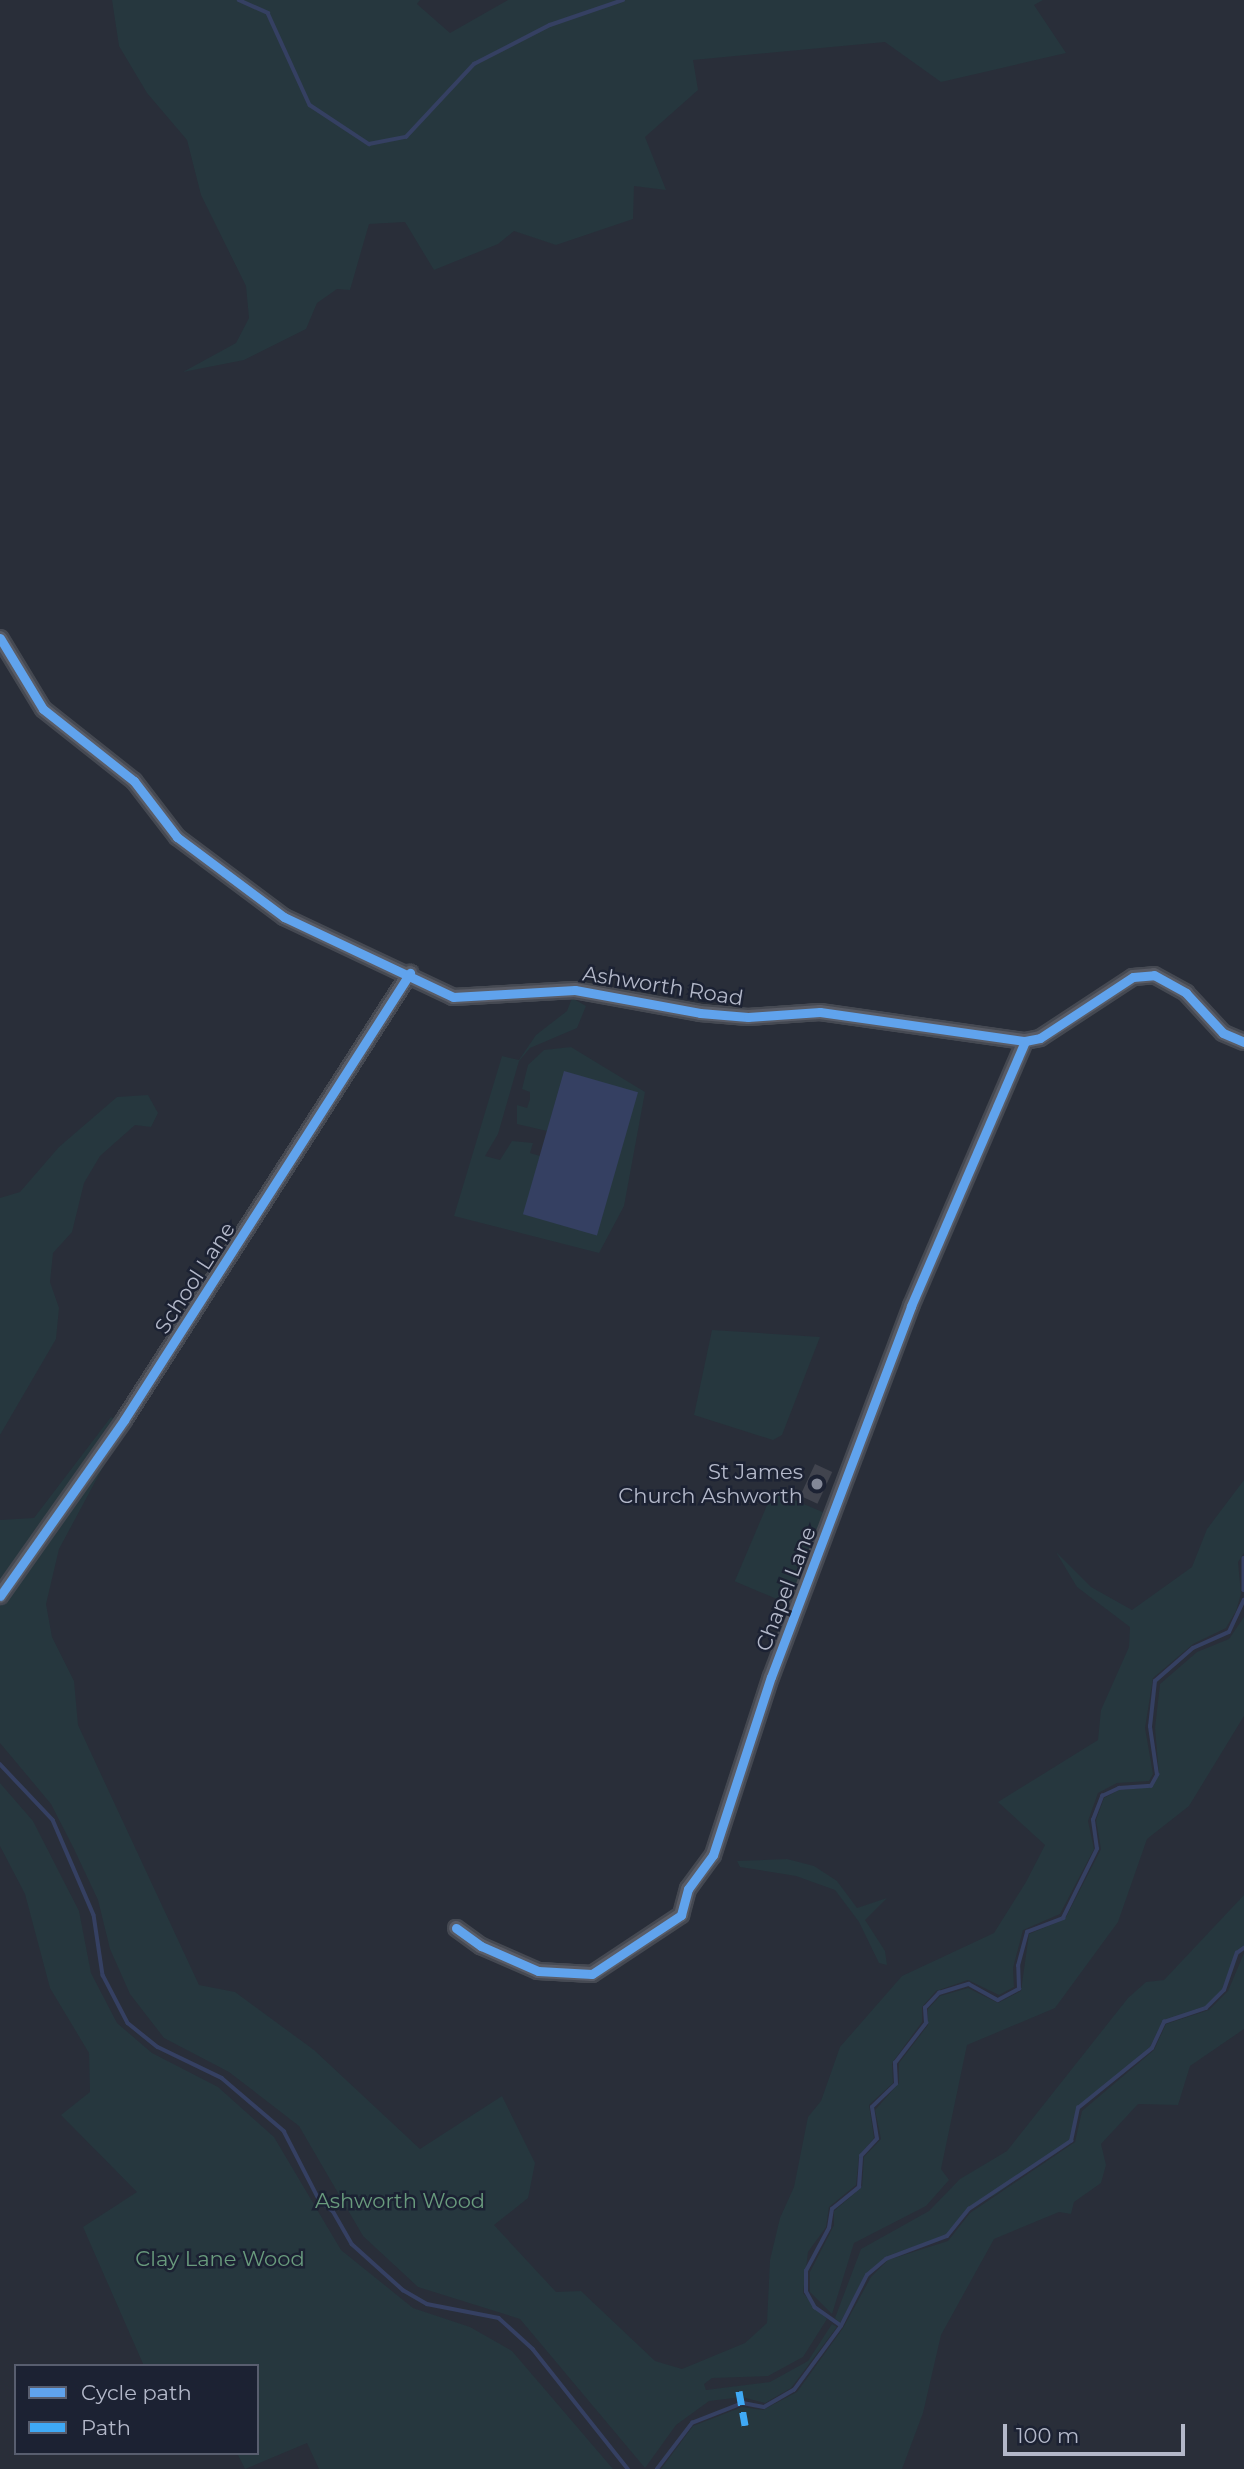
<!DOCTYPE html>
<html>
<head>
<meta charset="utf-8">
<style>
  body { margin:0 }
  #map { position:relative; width:1244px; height:2469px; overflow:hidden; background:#292e39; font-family:Montserrat,sans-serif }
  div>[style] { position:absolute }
  .green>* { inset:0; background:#26373e; transform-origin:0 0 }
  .water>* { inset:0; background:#354062; transform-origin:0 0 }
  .stream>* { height:3.5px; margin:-1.75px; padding:0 1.75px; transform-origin:1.75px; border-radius:1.75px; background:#354062 }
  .building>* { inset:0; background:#41444e; transform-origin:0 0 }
  .roads { filter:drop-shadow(2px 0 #454952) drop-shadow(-2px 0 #454952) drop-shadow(0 2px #454952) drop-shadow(0 -2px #454952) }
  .minor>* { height:14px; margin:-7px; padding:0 7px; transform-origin:7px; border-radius:7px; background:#595c66 }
  .quiet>* { height:7px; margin-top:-3.5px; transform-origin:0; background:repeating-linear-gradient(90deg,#3fa9f5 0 14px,transparent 0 21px) }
  .cycleway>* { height:9px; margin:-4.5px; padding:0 4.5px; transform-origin:4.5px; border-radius:4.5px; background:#60a3ed }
  .dots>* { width:19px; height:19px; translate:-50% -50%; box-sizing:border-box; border:4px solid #1c2233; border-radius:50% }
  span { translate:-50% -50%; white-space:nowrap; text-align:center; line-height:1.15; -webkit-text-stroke:5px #1c2233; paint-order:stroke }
  .street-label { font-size:21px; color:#b3b8c9 }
  .poi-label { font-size:21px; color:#b3b8c9 }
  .right { translate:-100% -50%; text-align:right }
  .park-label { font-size:21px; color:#699b7d }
  .legend { position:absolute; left:14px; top:2364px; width:245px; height:91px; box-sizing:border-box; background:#1c2233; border:2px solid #585e6f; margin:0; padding:9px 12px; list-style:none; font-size:21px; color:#b3b8c9 }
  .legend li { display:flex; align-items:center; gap:14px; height:35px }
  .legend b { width:35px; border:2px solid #585e6f }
  .scale { position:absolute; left:1003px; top:2424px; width:182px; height:32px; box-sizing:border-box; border:4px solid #b3b8c9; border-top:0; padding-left:9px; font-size:21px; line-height:24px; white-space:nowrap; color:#b3b8c9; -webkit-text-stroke:5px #1c2233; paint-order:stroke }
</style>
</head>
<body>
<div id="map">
  <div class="green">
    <i style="clip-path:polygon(112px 0,420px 0,417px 4px,450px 33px,508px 0,1043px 0,1034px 5px,1066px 53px,941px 82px,885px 42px,693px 60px,698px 90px,645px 137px,666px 190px,634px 186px,633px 219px,556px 245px,514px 231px,498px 244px,434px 270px,405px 222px,369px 224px,350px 290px,337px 289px,317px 303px,306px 329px,244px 360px,183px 372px,236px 343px,249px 318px,246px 286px,201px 195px,187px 140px,147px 93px,119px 46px)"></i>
    <i style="clip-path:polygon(572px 998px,586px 1006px,577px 1028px,530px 1048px,519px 1061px,498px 1134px,485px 1156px,500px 1160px,512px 1141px,533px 1143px,530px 1153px,540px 1156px,524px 1215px,564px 1071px,547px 1131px,517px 1124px,517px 1105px,527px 1108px,530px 1099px,530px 1092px,522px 1089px,528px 1065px,544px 1050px,571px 1047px,645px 1092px,624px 1206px,599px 1253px,454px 1216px,502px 1056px,519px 1060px,536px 1035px,567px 1011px)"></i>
    <i style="clip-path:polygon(148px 1095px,158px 1113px,151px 1127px,135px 1125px,100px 1156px,84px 1183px,72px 1232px,53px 1253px,50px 1282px,59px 1308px,56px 1339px,0 1435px,0 1198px,20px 1192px,59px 1147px,117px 1097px)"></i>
    <i style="clip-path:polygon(712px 1330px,820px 1337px,782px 1435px,773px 1440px,694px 1415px)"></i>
    <i style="clip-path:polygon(111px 1417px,116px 1420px,4px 1586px,0 1583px,0 1520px,34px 1518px)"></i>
    <i style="clip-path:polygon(124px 1428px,59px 1549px,46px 1604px,52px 1637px,74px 1681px,78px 1725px,199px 1985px,235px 1992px,314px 2050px,420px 2149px,502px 2096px,535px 2163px,528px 2198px,494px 2225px,556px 2292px,581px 2291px,655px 2361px,682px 2369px,745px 2343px,767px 2323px,770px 2260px,780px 2218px,794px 2187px,808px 2117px,821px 2101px,840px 2047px,902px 1976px,994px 1933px,1026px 1882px,1045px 1845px,998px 1802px,1098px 1740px,1101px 1710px,1129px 1647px,1130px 1627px,1077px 1587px,1056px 1552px,1091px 1587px,1132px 1610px,1192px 1567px,1207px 1529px,1244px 1480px,1244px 1553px,1238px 1562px,1241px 1594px,1236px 1611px,1226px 1628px,1193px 1644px,1153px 1678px,1145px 1728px,1153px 1774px,1149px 1781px,1117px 1783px,1098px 1793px,1088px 1821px,1094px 1849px,1060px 1914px,1023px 1930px,1013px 1968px,1014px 1987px,999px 1995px,968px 1980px,936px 1991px,922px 2007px,922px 2022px,892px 2063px,893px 2083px,869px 2105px,874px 2138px,859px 2156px,856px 2185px,829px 2207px,826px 2227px,808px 2252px,803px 2293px,827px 2319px,803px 2357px,768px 2376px,712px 2378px,704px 2384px,706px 2390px,770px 2382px,808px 2361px,832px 2324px,837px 2327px,791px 2388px,765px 2403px,742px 2397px,709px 2401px,676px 2425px,645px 2468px,520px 2319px,418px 2287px,363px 2236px,299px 2126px,229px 2072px,164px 2038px,130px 1994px,110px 1949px,98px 1900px,74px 1849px,51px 1804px,0 1743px,0 1606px)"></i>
    <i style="left:773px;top:1491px;width:59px;height:98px;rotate:23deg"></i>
    <i style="clip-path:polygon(1244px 1617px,1244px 1716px,1189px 1806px,1147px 1839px,1118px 1922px,1055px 2008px,967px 2045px,941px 2169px,949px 2180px,926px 2206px,854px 2243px,832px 2314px,810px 2292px,810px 2272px,834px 2225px,834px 2211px,862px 2187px,864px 2157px,881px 2139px,875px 2110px,899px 2083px,899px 2063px,928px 2025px,928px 2009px,940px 1996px,968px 1988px,998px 2003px,1021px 1991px,1029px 1934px,1065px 1919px,1101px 1849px,1096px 1820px,1104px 1798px,1119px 1790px,1152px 1787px,1159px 1774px,1155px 1728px,1160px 1684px,1197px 1652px,1229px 1639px)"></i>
    <i style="clip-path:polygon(0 1783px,33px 1821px,79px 1911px,91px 1973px,117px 2023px,152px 2053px,218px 2087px,274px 2137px,341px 2250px,413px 2308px,470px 2327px,512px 2351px,613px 2469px,319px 2469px,307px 2443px,245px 2469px,237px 2453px,257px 2453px,257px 2366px,144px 2366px,83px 2227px,137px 2192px,61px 2115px,90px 2092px,89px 2053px,50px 1988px,25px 1894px,0 1846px)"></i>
    <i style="clip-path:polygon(787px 1859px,814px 1866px,837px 1881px,857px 1908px,887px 1898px,865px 1920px,885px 1951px,887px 1965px,879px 1963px,859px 1922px,835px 1890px,796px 1876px,740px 1867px,737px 1861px)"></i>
    <i style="clip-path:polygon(1244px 1895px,1244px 1946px,1235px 1953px,1223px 1989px,1206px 2006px,1163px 2020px,1150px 2047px,1077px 2108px,1069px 2141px,995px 2195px,968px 2208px,946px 2235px,885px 2257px,866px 2275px,840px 2323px,835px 2318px,861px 2249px,929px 2211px,960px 2179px,1007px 2151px,1128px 1998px,1146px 1982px,1164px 1980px)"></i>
    <i style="clip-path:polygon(1244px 1953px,1244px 2029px,1190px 2066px,1178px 2105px,1138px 2104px,1101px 2144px,1106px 2165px,1101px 2183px,1074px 2202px,1071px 2214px,1059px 2212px,994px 2239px,941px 2335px,923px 2413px,902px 2469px,661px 2469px,693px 2426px,742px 2407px,763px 2410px,797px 2392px,843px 2328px,871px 2277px,888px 2260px,948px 2241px,970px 2213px,1075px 2142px,1082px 2111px,1154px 2050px,1166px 2024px,1209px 2010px,1228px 1991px)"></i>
  </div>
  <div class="water">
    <i style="left:564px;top:1071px;width:77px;height:149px;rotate:16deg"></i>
  </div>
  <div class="stream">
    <i style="left:239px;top:0;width:32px;rotate:24deg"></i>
    <i style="left:268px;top:13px;width:101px;rotate:65.5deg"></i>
    <i style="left:310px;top:105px;width:71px;rotate:33.5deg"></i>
    <i style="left:369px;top:144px;width:38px;rotate:-11deg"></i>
    <i style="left:406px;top:137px;width:100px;rotate:-47deg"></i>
    <i style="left:474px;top:64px;width:85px;rotate:-27.2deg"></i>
    <i style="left:550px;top:25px;width:77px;rotate:-18.9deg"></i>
    <i style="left:1244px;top:1558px;width:32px;rotate:90deg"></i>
    <i style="left:0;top:1764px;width:77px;rotate:46.6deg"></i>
    <i style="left:53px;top:1820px;width:103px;rotate:66.7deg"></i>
    <i style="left:94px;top:1915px;width:61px;rotate:81.5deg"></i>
    <i style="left:103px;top:1975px;width:54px;rotate:62.5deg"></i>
    <i style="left:128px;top:2023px;width:38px;rotate:39deg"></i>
    <i style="left:158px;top:2047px;width:71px;rotate:25.8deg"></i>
    <i style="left:222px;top:2078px;width:82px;rotate:40.5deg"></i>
    <i style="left:284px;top:2131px;width:79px;rotate:62.8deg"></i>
    <i style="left:320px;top:2201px;width:16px;rotate:38deg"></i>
    <i style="left:333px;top:2211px;width:38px;rotate:60deg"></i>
    <i style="left:352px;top:2244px;width:69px;rotate:42deg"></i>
    <i style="left:403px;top:2290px;width:28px;rotate:30deg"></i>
    <i style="left:427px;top:2304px;width:73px;rotate:11deg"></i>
    <i style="left:499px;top:2318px;width:46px;rotate:42.4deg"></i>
    <i style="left:533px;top:2349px;width:153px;rotate:51.6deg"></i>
    <i style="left:841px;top:2326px;width:32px;rotate:-145deg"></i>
    <i style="left:815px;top:2308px;width:18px;rotate:-119deg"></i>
    <i style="left:806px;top:2292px;width:21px;rotate:-90deg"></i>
    <i style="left:806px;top:2271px;width:49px;rotate:-61.9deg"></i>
    <i style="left:829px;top:2228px;width:19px;rotate:-81deg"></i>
    <i style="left:832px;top:2209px;width:35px;rotate:-39deg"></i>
    <i style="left:859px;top:2187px;width:31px;rotate:-86deg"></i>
    <i style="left:861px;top:2156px;width:23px;rotate:-47deg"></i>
    <i style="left:877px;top:2139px;width:32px;rotate:-99deg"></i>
    <i style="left:872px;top:2107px;width:33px;rotate:-44deg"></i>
    <i style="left:896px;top:2084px;width:21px;rotate:-93deg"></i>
    <i style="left:895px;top:2063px;width:51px;rotate:-52.2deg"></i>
    <i style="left:926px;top:2023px;width:15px;rotate:-94deg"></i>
    <i style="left:925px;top:2008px;width:21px;rotate:-47deg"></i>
    <i style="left:939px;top:1993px;width:31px;rotate:-17deg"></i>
    <i style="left:969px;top:1984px;width:33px;rotate:29deg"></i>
    <i style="left:998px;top:2000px;width:24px;rotate:-28deg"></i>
    <i style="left:1019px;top:1989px;width:23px;rotate:-92deg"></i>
    <i style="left:1018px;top:1966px;width:35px;rotate:-75deg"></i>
    <i style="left:1027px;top:1932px;width:39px;rotate:-21deg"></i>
    <i style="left:1063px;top:1918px;width:77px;rotate:-63.8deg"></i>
    <i style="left:1097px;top:1849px;width:29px;rotate:-98deg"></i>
    <i style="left:1093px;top:1820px;width:26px;rotate:-69deg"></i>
    <i style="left:1102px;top:1796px;width:19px;rotate:-25deg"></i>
    <i style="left:1119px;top:1788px;width:32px;rotate:-4deg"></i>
    <i style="left:1151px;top:1786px;width:13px;rotate:-61deg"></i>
    <i style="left:1157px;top:1775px;width:49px;rotate:-98.3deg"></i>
    <i style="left:1150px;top:1727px;width:46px;rotate:-83.8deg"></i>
    <i style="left:1155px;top:1681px;width:50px;rotate:-41deg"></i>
    <i style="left:1193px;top:1648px;width:39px;rotate:-24deg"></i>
    <i style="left:1229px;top:1632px;width:35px;rotate:-65deg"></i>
    <i style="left:657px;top:2469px;width:58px;rotate:-52.7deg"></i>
    <i style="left:692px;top:2423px;width:55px;rotate:-21.4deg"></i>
    <i style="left:743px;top:2403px;width:21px;rotate:11deg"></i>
    <i style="left:764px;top:2407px;width:34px;rotate:-30deg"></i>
    <i style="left:794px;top:2390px;width:79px;rotate:-53.7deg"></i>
    <i style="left:841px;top:2326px;width:57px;rotate:-63deg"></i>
    <i style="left:867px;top:2275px;width:25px;rotate:-40deg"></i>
    <i style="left:886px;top:2259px;width:65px;rotate:-20.7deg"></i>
    <i style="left:947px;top:2236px;width:35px;rotate:-51deg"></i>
    <i style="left:969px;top:2209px;width:123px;rotate:-33.7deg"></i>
    <i style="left:1071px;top:2141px;width:34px;rotate:-78deg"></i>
    <i style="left:1078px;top:2108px;width:95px;rotate:-39deg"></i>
    <i style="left:1152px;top:2048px;width:29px;rotate:-65deg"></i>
    <i style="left:1164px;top:2022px;width:44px;rotate:-18.4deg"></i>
    <i style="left:1206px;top:2008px;width:25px;rotate:-45deg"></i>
    <i style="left:1224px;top:1990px;width:39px;rotate:-71deg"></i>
    <i style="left:1237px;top:1953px;width:9px;rotate:-36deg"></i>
  </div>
  <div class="building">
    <i style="left:815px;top:1464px;width:19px;height:35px;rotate:25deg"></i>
  </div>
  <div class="roads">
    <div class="minor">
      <i style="left:0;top:638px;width:83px;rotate:58.8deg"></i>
      <i style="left:43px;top:709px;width:116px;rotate:38.4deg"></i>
      <i style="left:134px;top:781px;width:71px;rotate:52.5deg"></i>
      <i style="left:177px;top:837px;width:134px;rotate:36.8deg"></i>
      <i style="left:284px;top:917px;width:187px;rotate:25.3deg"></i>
      <i style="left:453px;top:997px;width:122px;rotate:-3.3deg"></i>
      <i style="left:575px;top:990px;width:127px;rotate:10.4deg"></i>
      <i style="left:700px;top:1013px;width:48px;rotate:4.8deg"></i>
      <i style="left:748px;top:1017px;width:72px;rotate:-4deg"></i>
      <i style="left:820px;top:1012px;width:207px;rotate:8.1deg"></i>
      <i style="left:1025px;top:1041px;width:15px;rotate:-11deg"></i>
      <i style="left:1040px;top:1038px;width:111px;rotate:-33.3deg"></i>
      <i style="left:1133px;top:977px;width:21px;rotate:-5deg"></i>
      <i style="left:1154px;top:975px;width:37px;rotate:29deg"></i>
      <i style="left:1186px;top:993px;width:54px;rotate:47.2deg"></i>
      <i style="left:1223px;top:1033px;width:23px;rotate:23deg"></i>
      <i style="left:0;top:1596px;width:215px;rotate:-54.8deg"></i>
      <i style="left:124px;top:1420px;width:531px;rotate:-57.39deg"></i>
      <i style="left:456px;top:1928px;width:31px;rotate:36deg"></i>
      <i style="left:481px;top:1946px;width:62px;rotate:23.7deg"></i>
      <i style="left:538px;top:1971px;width:54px;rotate:3.2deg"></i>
      <i style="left:592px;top:1974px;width:107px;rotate:-33.5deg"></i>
      <i style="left:681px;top:1915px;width:27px;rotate:-75deg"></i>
      <i style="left:688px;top:1889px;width:42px;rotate:-53.7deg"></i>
      <i style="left:713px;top:1855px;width:187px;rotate:-72deg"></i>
      <i style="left:771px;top:1677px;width:397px;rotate:-69.3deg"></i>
      <i style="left:911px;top:1306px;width:288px;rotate:-66.7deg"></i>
    </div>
  </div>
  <div class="quiet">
    <i style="left:739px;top:2391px;width:35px;rotate:80deg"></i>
  </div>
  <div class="cycleway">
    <i style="left:0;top:638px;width:83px;rotate:58.8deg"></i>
    <i style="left:43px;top:709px;width:116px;rotate:38.4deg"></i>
    <i style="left:134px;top:781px;width:71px;rotate:52.5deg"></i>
    <i style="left:177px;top:837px;width:134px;rotate:36.8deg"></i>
    <i style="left:284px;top:917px;width:187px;rotate:25.3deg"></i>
    <i style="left:453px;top:997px;width:122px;rotate:-3.3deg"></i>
    <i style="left:575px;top:990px;width:127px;rotate:10.4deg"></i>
    <i style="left:700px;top:1013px;width:48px;rotate:4.8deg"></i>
    <i style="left:748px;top:1017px;width:72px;rotate:-4deg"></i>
    <i style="left:820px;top:1012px;width:207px;rotate:8.1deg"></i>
    <i style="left:1025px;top:1041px;width:15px;rotate:-11deg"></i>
    <i style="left:1040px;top:1038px;width:111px;rotate:-33.3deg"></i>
    <i style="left:1133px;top:977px;width:21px;rotate:-5deg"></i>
    <i style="left:1154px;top:975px;width:37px;rotate:29deg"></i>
    <i style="left:1186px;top:993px;width:54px;rotate:47.2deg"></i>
    <i style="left:1223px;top:1033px;width:23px;rotate:23deg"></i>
    <i style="left:0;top:1596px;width:215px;rotate:-54.8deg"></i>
    <i style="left:124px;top:1420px;width:531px;rotate:-57.39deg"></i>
    <i style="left:456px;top:1928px;width:31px;rotate:36deg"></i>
    <i style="left:481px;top:1946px;width:62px;rotate:23.7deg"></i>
    <i style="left:538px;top:1971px;width:54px;rotate:3.2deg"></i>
    <i style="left:592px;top:1974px;width:107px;rotate:-33.5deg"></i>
    <i style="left:681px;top:1915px;width:27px;rotate:-75deg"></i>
    <i style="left:688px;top:1889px;width:42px;rotate:-53.7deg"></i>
    <i style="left:713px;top:1855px;width:187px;rotate:-72deg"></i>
    <i style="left:771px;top:1677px;width:397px;rotate:-69.3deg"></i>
    <i style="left:911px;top:1306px;width:288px;rotate:-66.7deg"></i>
  </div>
  <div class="dots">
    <i style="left:817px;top:1484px;background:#838897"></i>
  </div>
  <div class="street-label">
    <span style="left:663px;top:986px;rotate:9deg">Ashworth Road</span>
    <span style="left:195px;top:1278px;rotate:-57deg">School Lane</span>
    <span style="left:786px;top:1589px;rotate:-69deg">Chapel Lane</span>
  </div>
  <div class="poi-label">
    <span class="right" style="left:803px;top:1484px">St James<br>Church Ashworth</span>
  </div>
  <div class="park-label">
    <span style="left:400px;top:2201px">Ashworth Wood</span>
    <span style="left:220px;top:2259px">Clay Lane Wood</span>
  </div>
  <ul class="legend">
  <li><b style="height:9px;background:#60a3ed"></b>Cycle path</li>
  <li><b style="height:9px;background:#3fa9f5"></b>Path</li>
  </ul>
  <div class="scale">100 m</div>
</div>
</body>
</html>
